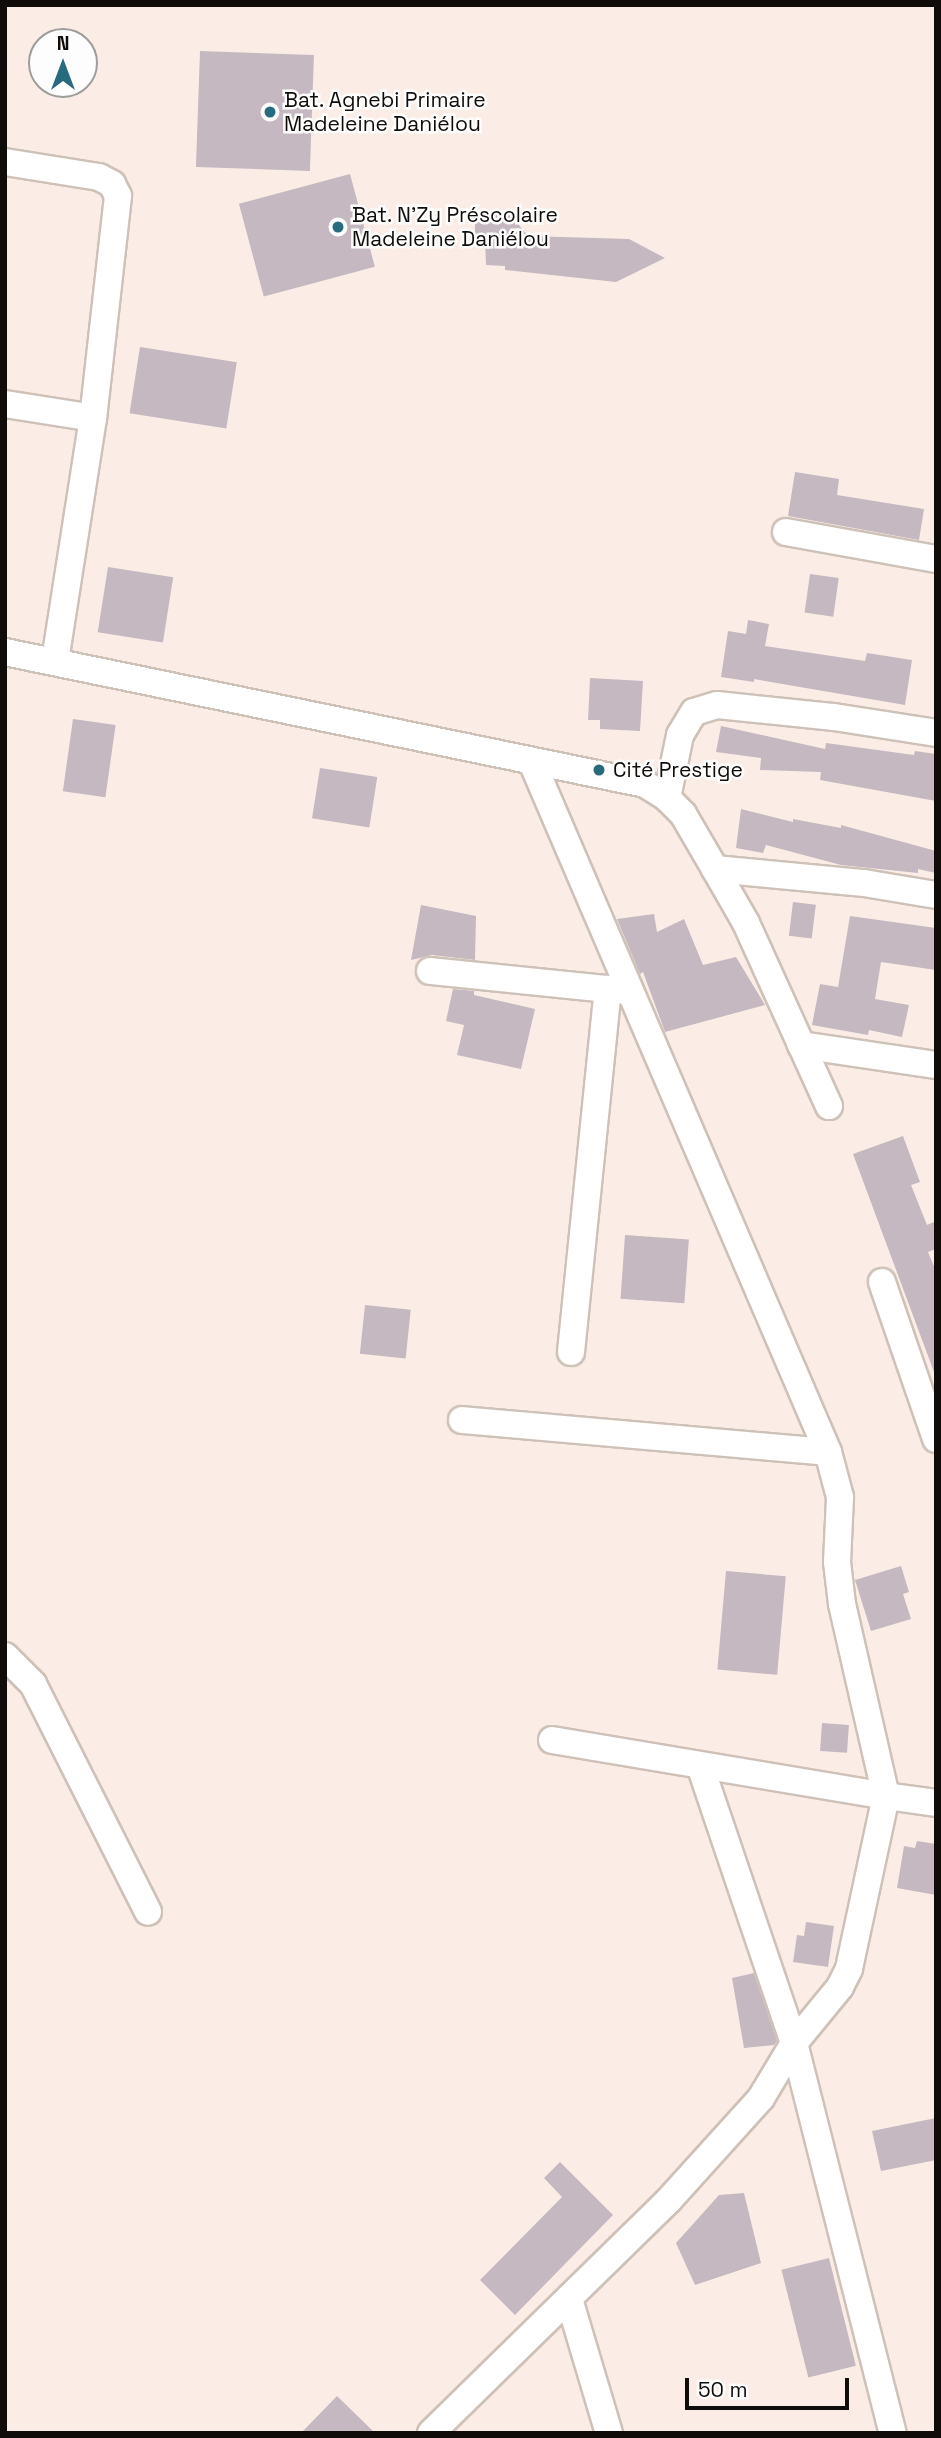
<!DOCTYPE html>
<html>
<head>
<meta charset="utf-8">
<style>
  body { margin:0 }
  #map { position:relative; width:941px; height:2438px; overflow:hidden; background:#fbede5; font-family:"Space Grotesk",sans-serif }
  div>[style] { position:absolute }
  .building>* { inset:0; background:#c5b8c1; transform-origin:0 0 }
  .roads { filter:drop-shadow(2px 0 #cec1b8) drop-shadow(-2px 0 #cec1b8) drop-shadow(0 2px #cec1b8) drop-shadow(0 -2px #cec1b8) }
  .minor>* { height:26px; margin:-13px; padding:0 13px; transform-origin:13px; border-radius:13px; background:#fff }
  .dots>* { width:19px; height:19px; translate:-50% -50%; box-sizing:border-box; border:4px solid #fdfdfd; border-radius:50% }
  span { translate:-50% -50%; white-space:nowrap; text-align:center; line-height:1.15; -webkit-text-stroke:5px #fdfdfd; paint-order:stroke }
  .poi-label { font-size:21px; color:#100c09 }
  .left { translate:0 -50%; text-align:left }
  .frame { position:absolute; inset:0; border:7px solid #100c09; pointer-events:none }
  .north { position:absolute; left:28px; top:28px; width:70px; height:70px; box-sizing:border-box; background:#fdfdfd; border:2px solid #9e9d9b; border-radius:50%; rotate:0deg; font-size:19px; font-weight:700; line-height:28px; text-align:center; color:#100c09 }
  .north::after { content:''; display:block; margin:auto; width:24px; height:32px; background:#296b7e; clip-path:polygon(50% 0,100% 100%,50% 72%,0 100%) }
  .scale { position:absolute; left:685px; top:2378px; width:164px; height:32px; box-sizing:border-box; border:4px solid #100c09; border-top:0; padding-left:9px; font-size:21px; line-height:24px; white-space:nowrap; color:#100c09; -webkit-text-stroke:5px #fdfdfd; paint-order:stroke }
</style>
</head>
<body>
<div id="map">
  <div class="building">
    <i style="left:200px;top:51px;width:114px;height:116px;rotate:2deg"></i>
    <i style="left:350px;top:174px;width:96px;height:115px;rotate:75deg"></i>
    <i style="clip-path:polygon(475px 212px,510px 214px,528px 236px,629px 239px,665px 258px,616px 282px,505px 270px,505px 266px,486px 265px,485px 239px,475px 236px)"></i>
    <i style="left:140px;top:347px;width:98px;height:67px;rotate:9deg"></i>
    <i style="clip-path:polygon(795px 472px,839px 479px,837px 495px,924px 509px,919px 540px,788px 516px)"></i>
    <i style="left:108px;top:567px;width:66px;height:66px;rotate:9deg"></i>
    <i style="left:810px;top:574px;width:29px;height:39px;rotate:8deg"></i>
    <i style="clip-path:polygon(748px 620px,769px 624px,765px 646px,865px 661px,867px 653px,912px 660px,905px 705px,754px 679px,754px 682px,721px 677px,728px 631px,746px 634px)"></i>
    <i style="clip-path:polygon(590px 678px,643px 681px,640px 731px,600px 729px,600px 720px,588px 720px)"></i>
    <i style="left:73px;top:719px;width:43px;height:73px;rotate:8deg"></i>
    <i style="clip-path:polygon(721px 726px,825px 749px,826px 743px,914px 755px,915px 751px,936px 754px,936px 801px,820px 780px,821px 772px,760px 770px,761px 758px,716px 752px)"></i>
    <i style="left:320px;top:768px;width:58px;height:51px;rotate:9deg"></i>
    <i style="clip-path:polygon(741px 809px,793px 822px,793px 819px,841px 828px,841px 825px,936px 851px,936px 873px,918px 869px,918px 873px,841px 865px,766px 845px,763px 853px,736px 848px)"></i>
    <i style="left:793px;top:902px;width:23px;height:34px;rotate:7deg"></i>
    <i style="clip-path:polygon(421px 905px,476px 916px,475px 960px,432px 955px,411px 960px)"></i>
    <i style="clip-path:polygon(654px 914px,657px 932px,684px 919px,703px 965px,736px 957px,765px 1005px,665px 1032px,643px 972px,640px 974px,617px 919px)"></i>
    <i style="clip-path:polygon(850px 916px,936px 928px,936px 970px,881px 962px,875px 999px,909px 1005px,902px 1037px,869px 1030px,868px 1035px,812px 1025px,820px 984px,838px 987px)"></i>
    <i style="clip-path:polygon(453px 989px,474px 991px,474px 995px,535px 1009px,521px 1069px,457px 1055px,464px 1025px,446px 1021px)"></i>
    <i style="clip-path:polygon(903px 1136px,920px 1182px,911px 1185px,927px 1225px,936px 1221px,936px 1249px,928px 1252px,936px 1271px,934px 1372px,853px 1154px)"></i>
    <i style="left:625px;top:1235px;width:64px;height:64px;rotate:4deg"></i>
    <i style="left:365px;top:1305px;width:46px;height:49px;rotate:6deg"></i>
    <i style="clip-path:polygon(901px 1566px,909px 1592px,903px 1594px,911px 1619px,871px 1631px,855px 1580px)"></i>
    <i style="left:726px;top:1571px;width:60px;height:99px;rotate:5deg"></i>
    <i style="left:822px;top:1723px;width:27px;height:28px;rotate:4deg"></i>
    <i style="clip-path:polygon(917px 1841px,936px 1844px,936px 1895px,897px 1888px,904px 1846px,915px 1848px)"></i>
    <i style="clip-path:polygon(806px 1922px,834px 1926px,828px 1967px,793px 1962px,797px 1935px,804px 1936px)"></i>
    <i style="clip-path:polygon(754px 1973px,777px 2041px,774px 2045px,744px 2048px,732px 1978px)"></i>
    <i style="clip-path:polygon(936px 2118px,936px 2160px,881px 2171px,872px 2131px)"></i>
    <i style="clip-path:polygon(560px 2162px,613px 2215px,515px 2315px,480px 2280px,562px 2197px,544px 2178px)"></i>
    <i style="clip-path:polygon(744px 2193px,761px 2263px,695px 2285px,676px 2243px,719px 2195px)"></i>
    <i style="left:829px;top:2258px;width:111px;height:49px;rotate:76deg"></i>
    <i style="clip-path:polygon(337px 2396px,375px 2433px,301px 2433px)"></i>
  </div>
  <div class="roads">
    <div class="minor">
      <i style="left:5px;top:162px;width:95px;rotate:9.1deg"></i>
      <i style="left:99px;top:177px;width:15px;rotate:28deg"></i>
      <i style="left:112px;top:184px;width:13px;rotate:63deg"></i>
      <i style="left:118px;top:196px;width:223px;rotate:96.4deg"></i>
      <i style="left:93px;top:418px;width:246px;rotate:98.9deg"></i>
      <i style="left:5px;top:404px;width:89px;rotate:9deg"></i>
      <i style="left:786px;top:532px;width:152px;rotate:10.2deg"></i>
      <i style="left:5px;top:652px;width:653px;rotate:11.65deg"></i>
      <i style="left:645px;top:784px;width:26px;rotate:32deg"></i>
      <i style="left:667px;top:798px;width:23px;rotate:45deg"></i>
      <i style="left:683px;top:814px;width:64px;rotate:59.8deg"></i>
      <i style="left:715px;top:869px;width:62px;rotate:60.1deg"></i>
      <i style="left:746px;top:923px;width:201px;rotate:65.6deg"></i>
      <i style="left:532px;top:762px;width:751px;rotate:66.78deg"></i>
      <i style="left:828px;top:1452px;width:47px;rotate:75.1deg"></i>
      <i style="left:840px;top:1497px;width:65px;rotate:92.6deg"></i>
      <i style="left:837px;top:1562px;width:42px;rotate:83.2deg"></i>
      <i style="left:842px;top:1604px;width:197px;rotate:77.1deg"></i>
      <i style="left:886px;top:1796px;width:50px;rotate:8deg"></i>
      <i style="left:667px;top:798px;width:64px;rotate:-78.3deg"></i>
      <i style="left:680px;top:735px;width:27px;rotate:-59deg"></i>
      <i style="left:694px;top:712px;width:24px;rotate:-17deg"></i>
      <i style="left:717px;top:705px;width:118px;rotate:5.9deg"></i>
      <i style="left:834px;top:717px;width:103px;rotate:8.9deg"></i>
      <i style="left:715px;top:869px;width:150px;rotate:5.4deg"></i>
      <i style="left:864px;top:883px;width:73px;rotate:9.5deg"></i>
      <i style="left:430px;top:971px;width:198px;rotate:5.8deg"></i>
      <i style="left:801px;top:1045px;width:136px;rotate:8.4deg"></i>
      <i style="left:882px;top:1282px;width:166px;rotate:71deg"></i>
      <i style="left:571px;top:1352px;width:365px;rotate:-84.2deg"></i>
      <i style="left:462px;top:1420px;width:367px;rotate:5deg"></i>
      <i style="left:5px;top:1656px;width:40px;rotate:45deg"></i>
      <i style="left:33px;top:1684px;width:255px;rotate:63.2deg"></i>
      <i style="left:552px;top:1740px;width:339px;rotate:9.5deg"></i>
      <i style="left:886px;top:1796px;width:177px;rotate:102.1deg"></i>
      <i style="left:849px;top:1969px;width:20px;rotate:117deg"></i>
      <i style="left:840px;top:1987px;width:72px;rotate:129.4deg"></i>
      <i style="left:794px;top:2043px;width:402px;rotate:75.8deg"></i>
      <i style="left:569px;top:2299px;width:140px;rotate:73.4deg"></i>
      <i style="left:431px;top:2433px;width:332px;rotate:-44.4deg"></i>
      <i style="left:668px;top:2201px;width:139px;rotate:-47.9deg"></i>
      <i style="left:761px;top:2098px;width:64px;rotate:-59deg"></i>
      <i style="left:794px;top:2043px;width:293px;rotate:-108.7deg"></i>
    </div>
  </div>
  <div class="dots">
    <i style="left:270px;top:112px;background:#296b7e"></i>
    <i style="left:338px;top:227px;background:#296b7e"></i>
    <i style="left:599px;top:770px;background:#296b7e"></i>
  </div>
  <div class="poi-label">
    <span class="left" style="left:284px;top:112px">Bat. Agnebi Primaire<br>Madeleine Daniélou</span>
    <span class="left" style="left:352px;top:227px">Bat. N'Zy Préscolaire<br>Madeleine Daniélou</span>
    <span class="left" style="left:613px;top:770px">Cité Prestige</span>
  </div>
  <div class="frame"></div>
  <div class="north">N</div>
  <div class="scale">50 m</div>
</div>
</body>
</html>
